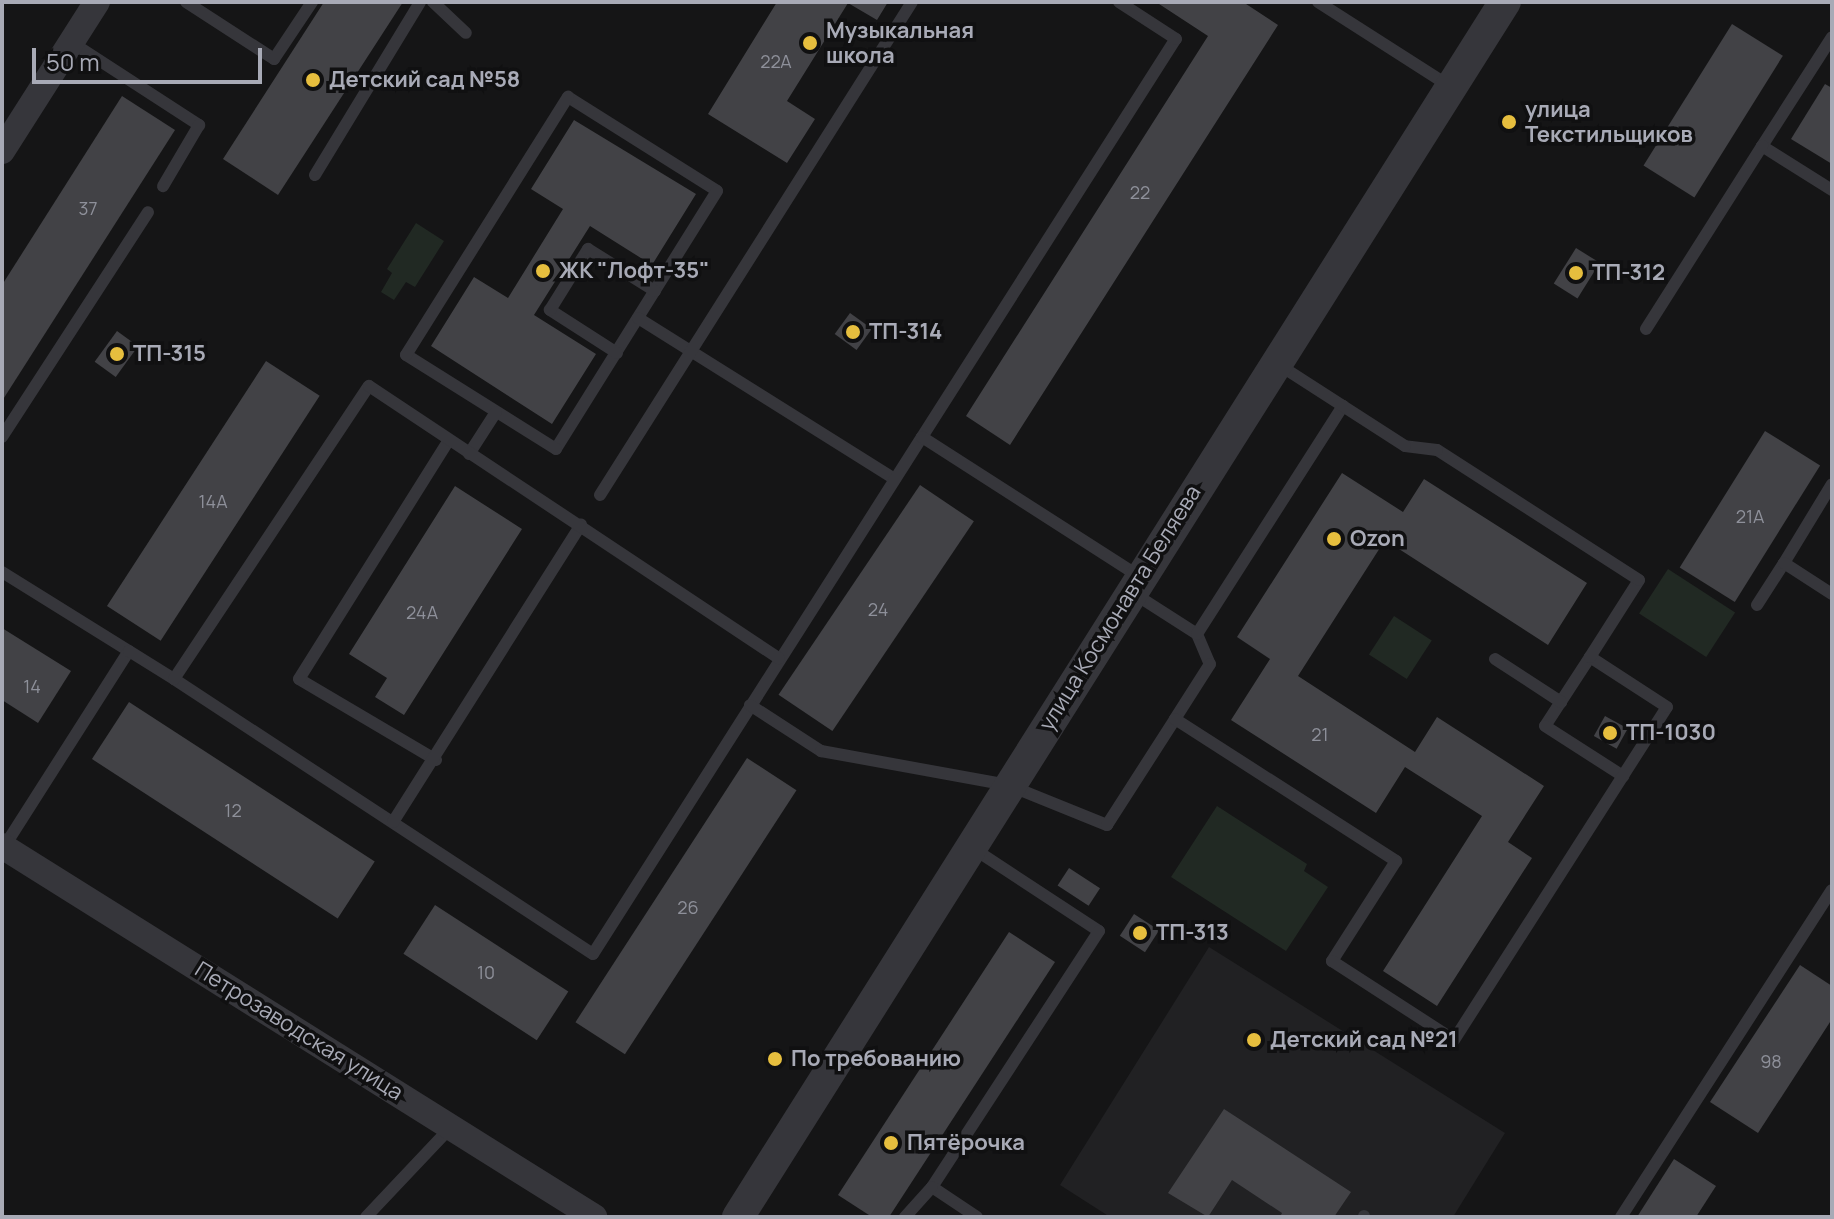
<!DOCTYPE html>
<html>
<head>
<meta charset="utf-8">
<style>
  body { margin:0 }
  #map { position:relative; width:1834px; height:1219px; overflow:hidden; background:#151516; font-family:Manrope,sans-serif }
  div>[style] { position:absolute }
  .built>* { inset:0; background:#212123 }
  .green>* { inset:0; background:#212923; transform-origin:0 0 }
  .building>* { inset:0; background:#424246; transform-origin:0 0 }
  .service>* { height:12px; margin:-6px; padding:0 6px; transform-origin:6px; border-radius:6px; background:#36363b }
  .minor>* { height:26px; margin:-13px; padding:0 13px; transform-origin:13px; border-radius:13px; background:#36363b }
  .tertiary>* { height:32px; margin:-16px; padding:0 16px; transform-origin:16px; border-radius:16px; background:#36363b }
  .dots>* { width:22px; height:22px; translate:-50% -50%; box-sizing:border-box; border:4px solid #101011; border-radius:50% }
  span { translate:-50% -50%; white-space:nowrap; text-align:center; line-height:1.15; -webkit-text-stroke:7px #101011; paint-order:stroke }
  .number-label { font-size:18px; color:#8e909a }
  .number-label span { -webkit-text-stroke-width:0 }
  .poi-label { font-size:22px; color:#a8aab6; font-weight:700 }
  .left { translate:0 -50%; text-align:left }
  .street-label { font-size:22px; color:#a8aab6 }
  .frame { position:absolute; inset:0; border:4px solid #a8aab6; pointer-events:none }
  .scale { position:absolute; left:32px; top:48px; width:230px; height:36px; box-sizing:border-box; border:4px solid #a8aab6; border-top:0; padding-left:10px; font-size:24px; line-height:28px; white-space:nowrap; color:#a8aab6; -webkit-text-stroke:6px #101011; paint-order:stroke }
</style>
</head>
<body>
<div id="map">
  <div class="built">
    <i style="clip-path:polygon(1209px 947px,1505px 1133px,1453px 1217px,1110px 1217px,1060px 1185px)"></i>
  </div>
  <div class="green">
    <i style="clip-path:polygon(416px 223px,444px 241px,415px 287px,406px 282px,394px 300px,381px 292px,392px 273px,387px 269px)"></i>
    <i style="left:1668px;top:569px;width:80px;height:53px;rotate:33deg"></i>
    <i style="left:1394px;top:616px;width:45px;height:46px;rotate:33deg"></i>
    <i style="clip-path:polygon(1217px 806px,1307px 864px,1304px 871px,1328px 887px,1286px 951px,1171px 877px)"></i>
  </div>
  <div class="building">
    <i style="clip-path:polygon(324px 2px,403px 2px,278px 195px,223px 159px)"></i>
    <i style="clip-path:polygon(777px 2px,888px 2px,877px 20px,848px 3px,787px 101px,815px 119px,787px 163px,708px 114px)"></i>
    <i style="clip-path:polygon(1156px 2px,1243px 2px,1278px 25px,1010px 445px,966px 416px,1208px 36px)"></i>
    <i style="left:1732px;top:24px;width:60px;height:167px;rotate:32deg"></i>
    <i style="clip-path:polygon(1825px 84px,1832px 88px,1832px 164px,1791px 139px)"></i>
    <i style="clip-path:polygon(122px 96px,175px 130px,2px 401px,2px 285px)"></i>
    <i style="clip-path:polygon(574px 120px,696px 194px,652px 265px,590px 226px,534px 315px,596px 354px,552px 424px,431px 346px,474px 277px,508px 298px,563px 209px,531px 189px)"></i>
    <i style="left:1576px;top:248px;width:28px;height:42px;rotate:32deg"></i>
    <i style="left:850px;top:313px;width:27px;height:26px;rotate:36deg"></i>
    <i style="left:117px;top:331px;width:26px;height:38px;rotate:36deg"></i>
    <i style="left:266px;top:361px;width:64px;height:292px;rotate:33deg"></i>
    <i style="left:1765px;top:431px;width:65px;height:161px;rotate:32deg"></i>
    <i style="clip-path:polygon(1342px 473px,1403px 512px,1424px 479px,1587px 583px,1548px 645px,1385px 540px,1298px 676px,1415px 752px,1437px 717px,1544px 786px,1508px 842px,1532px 858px,1437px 1006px,1383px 971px,1482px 816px,1405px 767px,1376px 813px,1231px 720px,1270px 659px,1237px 637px)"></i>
    <i style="left:920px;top:485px;width:65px;height:253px;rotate:34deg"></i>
    <i style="clip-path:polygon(455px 486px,522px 529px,404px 715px,375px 697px,387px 678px,349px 654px)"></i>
    <i style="clip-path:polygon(2px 628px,71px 671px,38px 723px,2px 700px)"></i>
    <i style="left:129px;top:702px;width:293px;height:68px;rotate:33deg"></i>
    <i style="left:1605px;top:716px;width:26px;height:23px;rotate:29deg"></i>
    <i style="left:747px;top:758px;width:59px;height:315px;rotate:33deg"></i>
    <i style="left:1069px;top:868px;width:37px;height:21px;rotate:33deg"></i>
    <i style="left:435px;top:905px;width:159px;height:58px;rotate:33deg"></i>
    <i style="left:1134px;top:914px;width:30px;height:26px;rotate:33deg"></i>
    <i style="clip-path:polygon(1009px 932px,1055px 962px,889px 1217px,872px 1217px,838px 1195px)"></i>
    <i style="clip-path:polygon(1800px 965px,1832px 986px,1832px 1019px,1758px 1133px,1710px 1102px)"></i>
    <i style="clip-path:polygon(1224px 1109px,1351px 1192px,1334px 1217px,1280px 1217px,1282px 1213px,1232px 1180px,1208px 1217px,1168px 1193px)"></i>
    <i style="clip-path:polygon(1674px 1159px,1716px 1186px,1696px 1217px,1637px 1217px)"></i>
  </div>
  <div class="service">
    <i style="left:186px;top:2px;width:105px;rotate:32.9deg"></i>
    <i style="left:274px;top:59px;width:69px;rotate:-56.3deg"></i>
    <i style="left:433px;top:2px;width:45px;rotate:43.2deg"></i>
    <i style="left:1318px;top:2px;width:158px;rotate:32.6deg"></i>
    <i style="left:1832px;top:37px;width:130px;rotate:122.7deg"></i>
    <i style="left:1762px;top:146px;width:83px;rotate:32.2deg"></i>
    <i style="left:71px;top:42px;width:153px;rotate:33deg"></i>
    <i style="left:199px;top:125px;width:71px;rotate:120.5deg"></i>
    <i style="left:568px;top:97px;width:176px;rotate:32.2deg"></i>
    <i style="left:717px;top:191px;width:304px;rotate:122deg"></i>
    <i style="left:556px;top:449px;width:177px;rotate:-147.9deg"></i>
    <i style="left:406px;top:355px;width:305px;rotate:-57.9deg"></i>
    <i style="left:315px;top:175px;width:202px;rotate:-58.7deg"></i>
    <i style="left:638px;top:318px;width:303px;rotate:32.1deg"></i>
    <i style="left:1646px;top:329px;width:217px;rotate:-57.6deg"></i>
    <i style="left:617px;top:353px;width:80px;rotate:-147.3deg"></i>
    <i style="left:550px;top:310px;width:72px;rotate:-58.1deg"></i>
    <i style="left:588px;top:249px;width:79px;rotate:32.1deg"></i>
    <i style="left:2px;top:437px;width:268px;rotate:-57deg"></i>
    <i style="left:922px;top:437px;width:472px;rotate:-57.5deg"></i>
    <i style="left:1176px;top:39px;width:68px;rotate:-147deg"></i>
    <i style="left:469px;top:454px;width:50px;rotate:-57.3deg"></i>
    <i style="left:600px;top:495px;width:583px;rotate:-57.67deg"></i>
    <i style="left:1784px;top:563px;width:92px;rotate:-58.7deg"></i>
    <i style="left:2px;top:572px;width:150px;rotate:31.9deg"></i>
    <i style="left:1133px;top:593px;width:76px;rotate:32.6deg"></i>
    <i style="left:1197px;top:634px;width:33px;rotate:67deg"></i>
    <i style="left:1210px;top:664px;width:65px;rotate:122.5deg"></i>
    <i style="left:1757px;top:605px;width:50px;rotate:-57.3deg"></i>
    <i style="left:1784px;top:563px;width:57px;rotate:32.9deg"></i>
    <i style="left:1197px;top:634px;width:271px;rotate:-57.4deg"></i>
    <i style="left:1590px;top:657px;width:82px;rotate:123.1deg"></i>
    <i style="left:1545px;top:726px;width:93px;rotate:32.7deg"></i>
    <i style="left:1495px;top:659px;width:79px;rotate:33.1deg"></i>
    <i style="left:174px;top:679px;width:501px;rotate:33.28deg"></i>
    <i style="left:593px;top:954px;width:613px;rotate:-57.53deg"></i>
    <i style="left:922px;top:437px;width:259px;rotate:32.7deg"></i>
    <i style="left:750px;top:705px;width:85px;rotate:32.9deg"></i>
    <i style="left:821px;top:751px;width:190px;rotate:10.3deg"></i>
    <i style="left:1008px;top:785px;width:107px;rotate:22deg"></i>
    <i style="left:1107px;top:825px;width:126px;rotate:-57.3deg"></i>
    <i style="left:1175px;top:719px;width:263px;rotate:32.7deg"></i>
    <i style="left:1396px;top:861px;width:119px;rotate:122.6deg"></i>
    <i style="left:1332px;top:961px;width:145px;rotate:32.9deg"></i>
    <i style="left:1454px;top:1040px;width:395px;rotate:-57.4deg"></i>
    <i style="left:1667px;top:707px;width:92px;rotate:-147deg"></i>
    <i style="left:1590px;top:657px;width:91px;rotate:-57.5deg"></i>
    <i style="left:1639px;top:580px;width:240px;rotate:-147.2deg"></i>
    <i style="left:1437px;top:450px;width:32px;rotate:-173deg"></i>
    <i style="left:1405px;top:446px;width:151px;rotate:-147.2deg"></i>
    <i style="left:436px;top:760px;width:159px;rotate:-149.4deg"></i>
    <i style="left:299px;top:679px;width:282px;rotate:-57.9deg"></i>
    <i style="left:393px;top:822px;width:352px;rotate:-57.7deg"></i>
    <i style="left:4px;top:847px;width:232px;rotate:-57.5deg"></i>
    <i style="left:129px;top:651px;width:53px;rotate:31.9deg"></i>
    <i style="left:174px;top:679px;width:352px;rotate:-56.4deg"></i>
    <i style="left:369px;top:386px;width:492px;rotate:33.6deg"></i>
    <i style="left:971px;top:847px;width:153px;rotate:33.3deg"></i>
    <i style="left:1099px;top:931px;width:306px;rotate:123.1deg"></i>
    <i style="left:932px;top:1187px;width:54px;rotate:33.7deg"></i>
    <i style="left:1364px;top:1216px;width:1px;rotate:90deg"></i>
    <i style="left:366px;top:1217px;width:125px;rotate:-46.6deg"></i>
    <i style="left:905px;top:1217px;width:40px;rotate:-48deg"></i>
    <i style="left:1621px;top:1217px;width:389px;rotate:-57.2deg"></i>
  </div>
  <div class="minor">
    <i style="left:2px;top:151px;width:177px;rotate:-57.5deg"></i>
    <i style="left:2px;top:846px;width:699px;rotate:32.07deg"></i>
  </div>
  <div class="tertiary">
    <i style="left:738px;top:1217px;width:1437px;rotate:-57.74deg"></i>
  </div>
  <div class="dots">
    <i style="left:810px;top:43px;background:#e6be3e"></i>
    <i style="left:313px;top:80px;background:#e6be3e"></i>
    <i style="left:1509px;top:122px;background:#e6be3e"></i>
    <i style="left:543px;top:271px;background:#e6be3e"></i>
    <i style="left:1576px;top:273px;background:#e6be3e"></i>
    <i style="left:853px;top:332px;background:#e6be3e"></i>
    <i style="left:117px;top:354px;background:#e6be3e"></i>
    <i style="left:1334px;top:539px;background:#e6be3e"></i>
    <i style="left:1610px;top:733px;background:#e6be3e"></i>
    <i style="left:1140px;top:933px;background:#e6be3e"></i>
    <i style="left:1254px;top:1040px;background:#e6be3e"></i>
    <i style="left:775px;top:1059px;background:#e6be3e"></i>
    <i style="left:891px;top:1143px;background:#e6be3e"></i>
  </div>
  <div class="number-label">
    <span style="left:776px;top:61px">22А</span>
    <span style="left:1140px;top:192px">22</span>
    <span style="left:88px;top:208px">37</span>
    <span style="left:213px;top:501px">14А</span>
    <span style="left:1750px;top:516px">21А</span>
    <span style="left:878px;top:609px">24</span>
    <span style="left:422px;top:612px">24А</span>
    <span style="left:32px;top:686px">14</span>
    <span style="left:1320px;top:734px">21</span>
    <span style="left:233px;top:810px">12</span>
    <span style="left:688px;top:907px">26</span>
    <span style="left:486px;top:972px">10</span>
    <span style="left:1771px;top:1061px">98</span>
  </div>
  <div class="poi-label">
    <span class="left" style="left:826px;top:43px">Музыкальная<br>школа</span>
    <span class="left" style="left:329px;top:80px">Детский сад №58</span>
    <span class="left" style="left:1525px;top:122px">улица<br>Текстильщиков</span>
    <span class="left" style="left:559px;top:271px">ЖК "Лофт-35"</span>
    <span class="left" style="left:1592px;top:273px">ТП-312</span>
    <span class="left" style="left:869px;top:332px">ТП-314</span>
    <span class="left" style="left:133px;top:354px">ТП-315</span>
    <span class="left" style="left:1350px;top:539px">Ozon</span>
    <span class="left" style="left:1626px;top:733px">ТП-1030</span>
    <span class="left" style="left:1156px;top:933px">ТП-313</span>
    <span class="left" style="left:1270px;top:1040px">Детский сад №21</span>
    <span class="left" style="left:791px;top:1059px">По требованию</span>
    <span class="left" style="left:907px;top:1143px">Пятёрочка</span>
  </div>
  <div class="street-label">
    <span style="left:1120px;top:608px;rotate:-58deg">улица Космонавта Беляева</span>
    <span style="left:299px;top:1031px;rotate:32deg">Петрозаводская улица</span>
  </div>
  <div class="frame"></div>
  <div class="scale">50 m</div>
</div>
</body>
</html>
